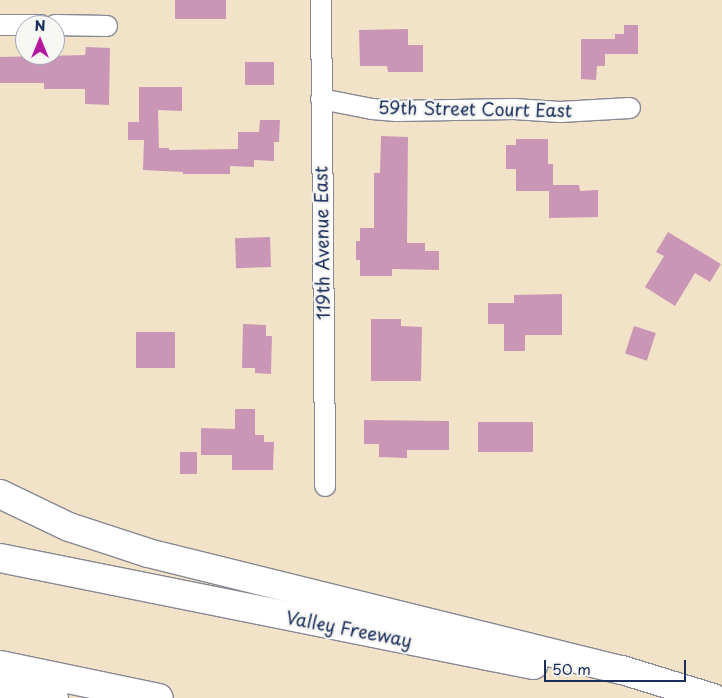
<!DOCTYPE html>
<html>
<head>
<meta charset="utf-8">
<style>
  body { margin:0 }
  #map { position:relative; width:722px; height:698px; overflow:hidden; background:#f2e2c8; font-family:"Playpen Sans",sans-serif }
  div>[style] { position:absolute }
  .building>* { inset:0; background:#c997b5; transform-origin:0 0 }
  .roads { filter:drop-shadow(1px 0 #868893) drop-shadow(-1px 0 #868893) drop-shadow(0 1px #868893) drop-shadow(0 -1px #868893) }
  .minor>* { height:20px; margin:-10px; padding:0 10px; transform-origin:10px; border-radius:10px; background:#fff }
  .motorway>* { height:28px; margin:-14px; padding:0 14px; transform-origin:14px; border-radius:14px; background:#fff }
  span { translate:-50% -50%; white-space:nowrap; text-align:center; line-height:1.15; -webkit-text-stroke:4.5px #f6f6f2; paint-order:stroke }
  .street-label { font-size:18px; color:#1b2f5e }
  .north { position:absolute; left:15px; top:15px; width:50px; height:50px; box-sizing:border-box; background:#f6f6f2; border:1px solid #9ea6b7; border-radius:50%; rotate:0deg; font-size:14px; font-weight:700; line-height:20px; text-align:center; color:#1b2f5e }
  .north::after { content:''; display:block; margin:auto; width:18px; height:22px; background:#b5179e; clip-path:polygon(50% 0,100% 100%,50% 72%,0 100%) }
  .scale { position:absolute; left:544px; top:660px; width:142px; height:22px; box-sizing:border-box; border:2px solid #1b2f5e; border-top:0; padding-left:6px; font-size:15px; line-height:18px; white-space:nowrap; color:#1b2f5e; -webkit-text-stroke:4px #f6f6f2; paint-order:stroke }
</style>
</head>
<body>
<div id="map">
  <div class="building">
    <i style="left:175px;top:0;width:51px;height:19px"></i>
    <i style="clip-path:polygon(624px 25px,638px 25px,638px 54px,605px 54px,605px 66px,597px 66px,596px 80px,581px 79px,581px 39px,615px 39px,615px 34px,624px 34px)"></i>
    <i style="clip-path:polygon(408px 29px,408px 45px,423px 45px,423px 72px,388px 72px,387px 66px,360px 66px,359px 30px)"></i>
    <i style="clip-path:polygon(86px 47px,110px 48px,109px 105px,85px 104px,85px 89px,44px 89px,44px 83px,0 83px,0 57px,85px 55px)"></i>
    <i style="left:274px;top:62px;width:23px;height:29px;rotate:90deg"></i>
    <i style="clip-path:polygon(139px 87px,182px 87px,182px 111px,158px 110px,159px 148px,169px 148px,169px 150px,238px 149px,238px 132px,259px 132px,260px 120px,280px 120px,279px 142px,274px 142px,274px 161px,254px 160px,254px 167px,230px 166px,230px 174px,183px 174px,183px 172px,143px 170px,144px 140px,128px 140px,128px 122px,139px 122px)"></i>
    <i style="clip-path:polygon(381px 136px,408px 137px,407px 243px,425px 243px,425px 251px,439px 251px,439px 270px,392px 269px,392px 276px,360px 276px,360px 260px,356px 260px,356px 241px,360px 241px,360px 228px,374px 228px,374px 173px,380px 173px)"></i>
    <i style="clip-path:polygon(516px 139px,548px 139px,548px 164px,553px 164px,553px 185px,579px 185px,580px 191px,598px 190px,598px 217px,549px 218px,549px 191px,516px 191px,516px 169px,506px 169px,506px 145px,516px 145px)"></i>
    <i style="clip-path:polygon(668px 232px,721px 264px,710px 282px,695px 273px,675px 306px,645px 287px,664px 256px,656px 252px)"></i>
    <i style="left:270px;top:237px;width:30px;height:35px;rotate:88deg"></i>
    <i style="clip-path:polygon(562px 294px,562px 335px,525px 335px,525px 351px,504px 351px,504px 324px,488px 324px,488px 303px,514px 303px,514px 295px)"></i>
    <i style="clip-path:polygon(371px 319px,401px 319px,401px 326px,422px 327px,421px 381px,371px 381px)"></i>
    <i style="clip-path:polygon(243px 324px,266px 325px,266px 336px,272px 336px,271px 374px,255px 373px,255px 368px,242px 368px)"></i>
    <i style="left:634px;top:326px;width:23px;height:29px;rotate:18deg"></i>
    <i style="left:136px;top:332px;width:39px;height:36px"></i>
    <i style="clip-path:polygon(235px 409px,255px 409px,255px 435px,264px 435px,264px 442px,274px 442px,273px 470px,232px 470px,232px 455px,201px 455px,201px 428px,235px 429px)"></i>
    <i style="clip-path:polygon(364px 420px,449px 421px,449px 450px,407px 450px,407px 458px,379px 457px,379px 444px,364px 444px)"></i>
    <i style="left:533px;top:422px;width:30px;height:55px;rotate:90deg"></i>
    <i style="left:180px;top:452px;width:17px;height:22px"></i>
  </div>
  <div class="roads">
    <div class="minor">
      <i style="left:321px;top:0;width:486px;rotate:89.5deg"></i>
      <i style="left:0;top:25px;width:41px"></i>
      <i style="left:55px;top:25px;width:52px;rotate:1.1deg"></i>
      <i style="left:321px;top:99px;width:52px;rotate:11.1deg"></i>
      <i style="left:372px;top:109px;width:24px;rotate:5deg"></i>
      <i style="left:396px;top:111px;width:118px;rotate:-1deg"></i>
      <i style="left:514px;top:109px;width:46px;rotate:3.7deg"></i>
      <i style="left:560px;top:112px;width:70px;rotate:-3.3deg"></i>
    </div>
    <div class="motorway">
      <i style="left:0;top:494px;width:76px;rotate:25.6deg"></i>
      <i style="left:69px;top:527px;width:83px;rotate:18.2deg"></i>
      <i style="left:148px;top:553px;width:488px;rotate:13.9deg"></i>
      <i style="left:622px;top:670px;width:95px;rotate:17.1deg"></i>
      <i style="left:0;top:558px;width:544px;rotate:11.35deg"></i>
      <i style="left:0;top:665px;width:162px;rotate:11.7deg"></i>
      <i style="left:0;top:687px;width:55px;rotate:11.5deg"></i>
    </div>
  </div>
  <div class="street-label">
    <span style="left:475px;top:109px;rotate:1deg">59th Street Court East</span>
    <span style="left:322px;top:243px;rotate:-91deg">119th Avenue East</span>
    <span style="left:349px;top:629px;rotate:11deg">Valley Freeway</span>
  </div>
  <div class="north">N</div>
  <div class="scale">50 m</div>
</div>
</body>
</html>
